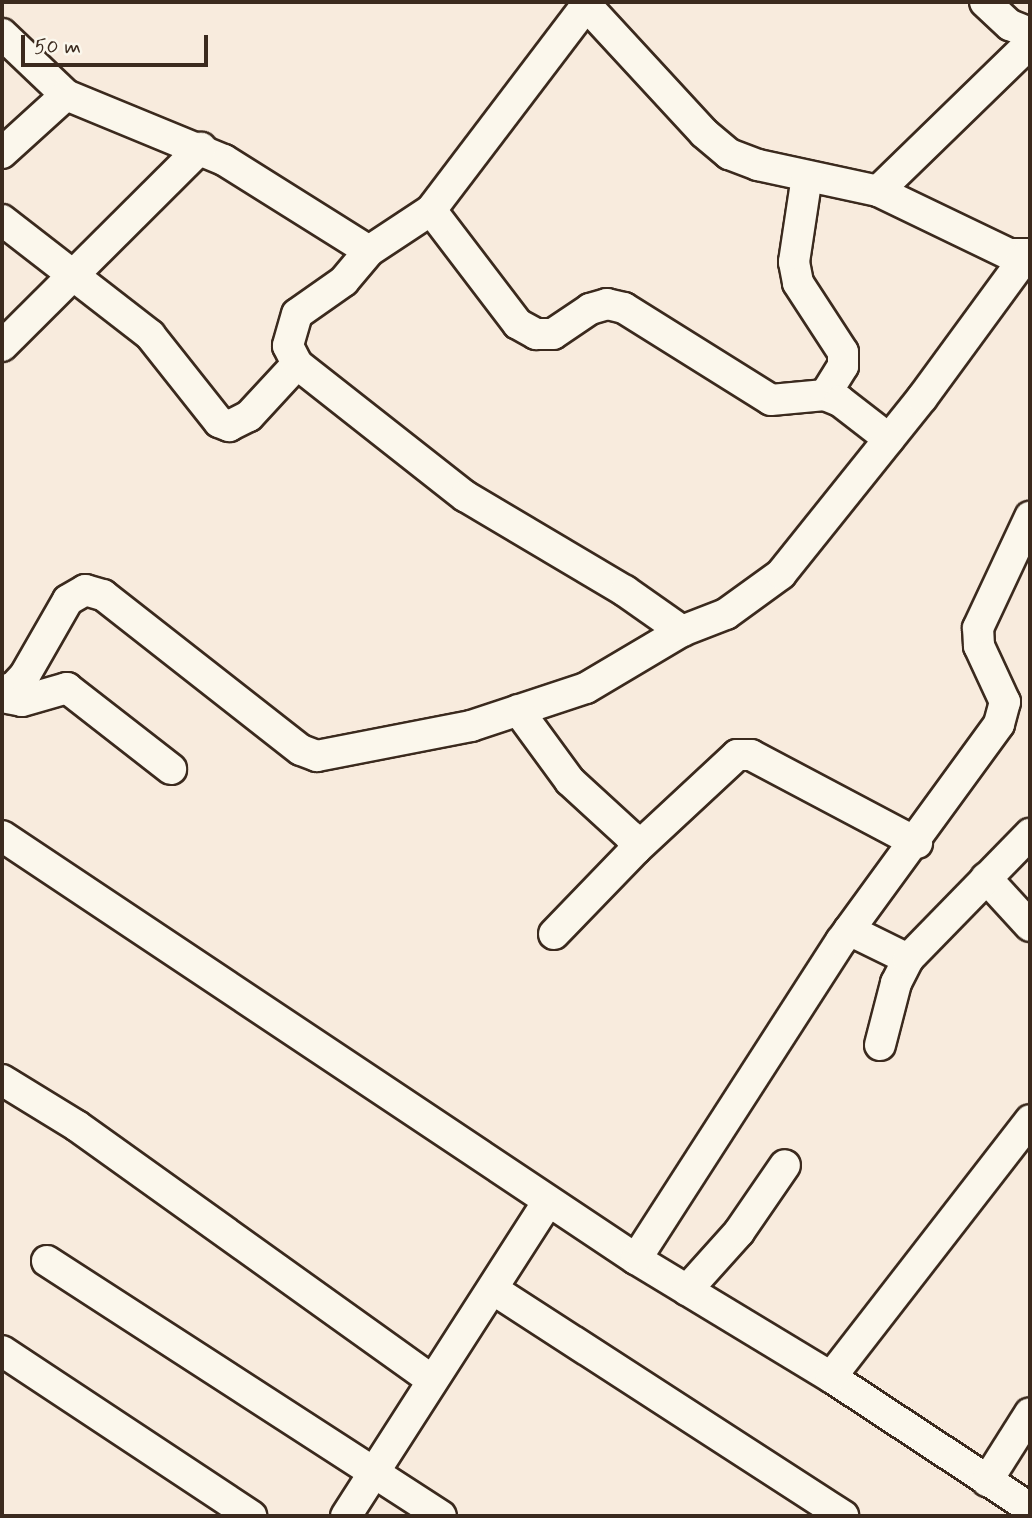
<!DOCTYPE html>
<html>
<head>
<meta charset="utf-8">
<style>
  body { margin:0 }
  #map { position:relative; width:1032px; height:1518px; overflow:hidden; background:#f8ebdd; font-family:Mynerve,sans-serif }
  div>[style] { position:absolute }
  .roads { filter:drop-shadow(2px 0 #3b2a1e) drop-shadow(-2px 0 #3b2a1e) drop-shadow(0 2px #3b2a1e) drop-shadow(0 -2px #3b2a1e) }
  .minor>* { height:30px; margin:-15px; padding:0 15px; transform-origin:15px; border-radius:15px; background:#fbf7ec }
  span { translate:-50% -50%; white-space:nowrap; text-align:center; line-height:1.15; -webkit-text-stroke:7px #fbf7ec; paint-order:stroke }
  .frame { position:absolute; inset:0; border:4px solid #3b2a1e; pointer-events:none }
  .scale { position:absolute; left:21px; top:35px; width:187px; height:32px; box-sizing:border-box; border:4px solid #3b2a1e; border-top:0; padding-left:9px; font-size:21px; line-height:24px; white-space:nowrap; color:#3b2a1e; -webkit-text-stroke:5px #fbf7ec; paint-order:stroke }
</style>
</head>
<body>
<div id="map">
  <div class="roads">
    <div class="minor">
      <i style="left:985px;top:2px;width:34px;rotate:43deg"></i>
      <i style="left:1010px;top:25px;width:22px;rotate:22deg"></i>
      <i style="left:586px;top:5px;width:174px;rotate:47.3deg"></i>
      <i style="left:704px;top:133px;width:33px;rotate:40deg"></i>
      <i style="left:729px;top:154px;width:31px;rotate:21deg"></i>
      <i style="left:758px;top:165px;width:123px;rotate:12.2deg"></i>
      <i style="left:878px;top:191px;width:145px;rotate:25.7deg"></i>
      <i style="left:1009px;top:254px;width:21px"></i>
      <i style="left:2px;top:34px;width:88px;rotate:43.6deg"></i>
      <i style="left:66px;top:95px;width:171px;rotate:22.4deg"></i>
      <i style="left:224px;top:160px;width:171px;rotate:32.1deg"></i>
      <i style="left:369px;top:251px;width:74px;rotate:-33.5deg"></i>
      <i style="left:431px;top:210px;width:261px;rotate:-52.8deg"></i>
      <i style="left:2px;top:153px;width:86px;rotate:-42.2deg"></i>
      <i style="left:807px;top:176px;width:87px;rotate:98.6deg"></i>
      <i style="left:794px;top:262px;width:21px;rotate:79deg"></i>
      <i style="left:798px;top:283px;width:82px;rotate:56.9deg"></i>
      <i style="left:843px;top:352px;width:14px;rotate:90deg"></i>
      <i style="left:843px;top:366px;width:34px;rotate:122deg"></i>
      <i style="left:878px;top:191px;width:212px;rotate:-44.2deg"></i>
      <i style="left:431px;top:210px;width:143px;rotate:52.7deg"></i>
      <i style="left:518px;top:324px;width:21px;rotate:29deg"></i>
      <i style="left:536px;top:334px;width:17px"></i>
      <i style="left:553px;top:334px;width:45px;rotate:-34deg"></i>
      <i style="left:590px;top:309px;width:18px;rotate:-16deg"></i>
      <i style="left:607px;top:304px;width:17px;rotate:13deg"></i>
      <i style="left:624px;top:308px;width:173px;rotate:32deg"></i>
      <i style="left:771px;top:400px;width:54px;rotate:-5.3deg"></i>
      <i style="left:825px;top:395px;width:16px;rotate:22deg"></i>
      <i style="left:840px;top:401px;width:62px;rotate:37.8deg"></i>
      <i style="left:2px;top:220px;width:187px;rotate:37.8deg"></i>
      <i style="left:150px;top:335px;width:111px;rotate:51.6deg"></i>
      <i style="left:219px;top:422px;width:11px;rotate:22deg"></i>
      <i style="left:229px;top:426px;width:22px;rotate:-27deg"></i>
      <i style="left:249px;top:416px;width:71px;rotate:-47.3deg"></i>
      <i style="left:369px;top:251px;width:39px;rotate:130deg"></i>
      <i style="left:344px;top:281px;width:57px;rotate:144.9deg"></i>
      <i style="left:297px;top:314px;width:33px;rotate:106deg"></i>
      <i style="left:288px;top:346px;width:20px;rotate:63deg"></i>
      <i style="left:297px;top:364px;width:214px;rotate:38.2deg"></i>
      <i style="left:465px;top:496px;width:186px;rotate:30.7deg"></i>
      <i style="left:625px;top:591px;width:70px;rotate:35.1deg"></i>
      <i style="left:2px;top:346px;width:281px;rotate:-44.9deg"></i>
      <i style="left:2px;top:691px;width:13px;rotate:-18deg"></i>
      <i style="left:14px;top:687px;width:16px;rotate:-47deg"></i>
      <i style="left:25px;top:675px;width:86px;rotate:-60.2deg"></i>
      <i style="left:68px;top:600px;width:20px;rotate:-30deg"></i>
      <i style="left:85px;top:590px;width:19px;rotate:16deg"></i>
      <i style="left:103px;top:595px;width:251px;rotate:38.1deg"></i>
      <i style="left:301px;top:750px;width:17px;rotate:21deg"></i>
      <i style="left:317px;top:756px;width:157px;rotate:-11deg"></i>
      <i style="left:471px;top:726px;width:121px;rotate:-18.3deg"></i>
      <i style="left:586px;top:688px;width:112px;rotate:-30.7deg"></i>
      <i style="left:682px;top:631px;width:47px;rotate:-21.1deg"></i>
      <i style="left:726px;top:614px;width:68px;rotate:-36deg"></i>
      <i style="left:781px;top:574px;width:226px;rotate:-51.3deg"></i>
      <i style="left:922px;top:398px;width:176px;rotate:-53.8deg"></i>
      <i style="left:2px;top:697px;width:20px;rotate:11deg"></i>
      <i style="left:22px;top:701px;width:47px;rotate:-16.1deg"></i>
      <i style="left:67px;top:688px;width:132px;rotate:37.9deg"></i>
      <i style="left:518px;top:710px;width:88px;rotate:53.8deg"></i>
      <i style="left:570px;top:781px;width:81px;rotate:42.5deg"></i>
      <i style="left:630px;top:836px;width:14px;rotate:65deg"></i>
      <i style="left:636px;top:849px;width:118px;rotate:134deg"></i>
      <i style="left:2px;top:836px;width:762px;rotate:33.71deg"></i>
      <i style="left:636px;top:1259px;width:228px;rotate:31.2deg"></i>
      <i style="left:831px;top:1377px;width:238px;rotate:33.4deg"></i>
      <i style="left:636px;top:849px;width:138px;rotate:-42.9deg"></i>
      <i style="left:737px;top:755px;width:14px"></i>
      <i style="left:751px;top:755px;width:188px;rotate:27.9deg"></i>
      <i style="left:986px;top:878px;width:65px;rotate:47.5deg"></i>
      <i style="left:849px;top:930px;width:66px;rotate:26.2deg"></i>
      <i style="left:880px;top:1045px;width:64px;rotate:-75.5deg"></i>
      <i style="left:896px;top:983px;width:27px;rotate:-63deg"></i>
      <i style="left:908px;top:959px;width:175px;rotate:-45.7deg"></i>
      <i style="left:2px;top:1080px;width:88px;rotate:31.5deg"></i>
      <i style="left:77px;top:1126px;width:437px;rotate:35.6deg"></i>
      <i style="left:636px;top:1259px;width:378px;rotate:-57.2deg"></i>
      <i style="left:841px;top:941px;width:268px;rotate:-53.9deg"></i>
      <i style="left:999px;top:724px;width:23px;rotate:-75deg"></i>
      <i style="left:1005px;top:702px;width:62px;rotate:-114.9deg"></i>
      <i style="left:979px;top:646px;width:18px;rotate:-93deg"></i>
      <i style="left:978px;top:628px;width:123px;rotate:-64.9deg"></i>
      <i style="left:47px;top:1261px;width:469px;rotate:32.9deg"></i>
      <i style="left:494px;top:1290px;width:416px;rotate:32.9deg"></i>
      <i style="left:687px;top:1290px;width:78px;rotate:-48.1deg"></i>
      <i style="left:739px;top:1232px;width:81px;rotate:-55.5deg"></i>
      <i style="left:2px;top:1351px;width:299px;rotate:33.5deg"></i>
      <i style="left:831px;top:1377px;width:325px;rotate:-52.2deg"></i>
      <i style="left:987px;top:1481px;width:80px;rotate:-57.7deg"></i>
      <i style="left:346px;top:1516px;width:374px;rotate:-57.3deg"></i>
    </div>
  </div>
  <div class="frame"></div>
  <div class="scale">50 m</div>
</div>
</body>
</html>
